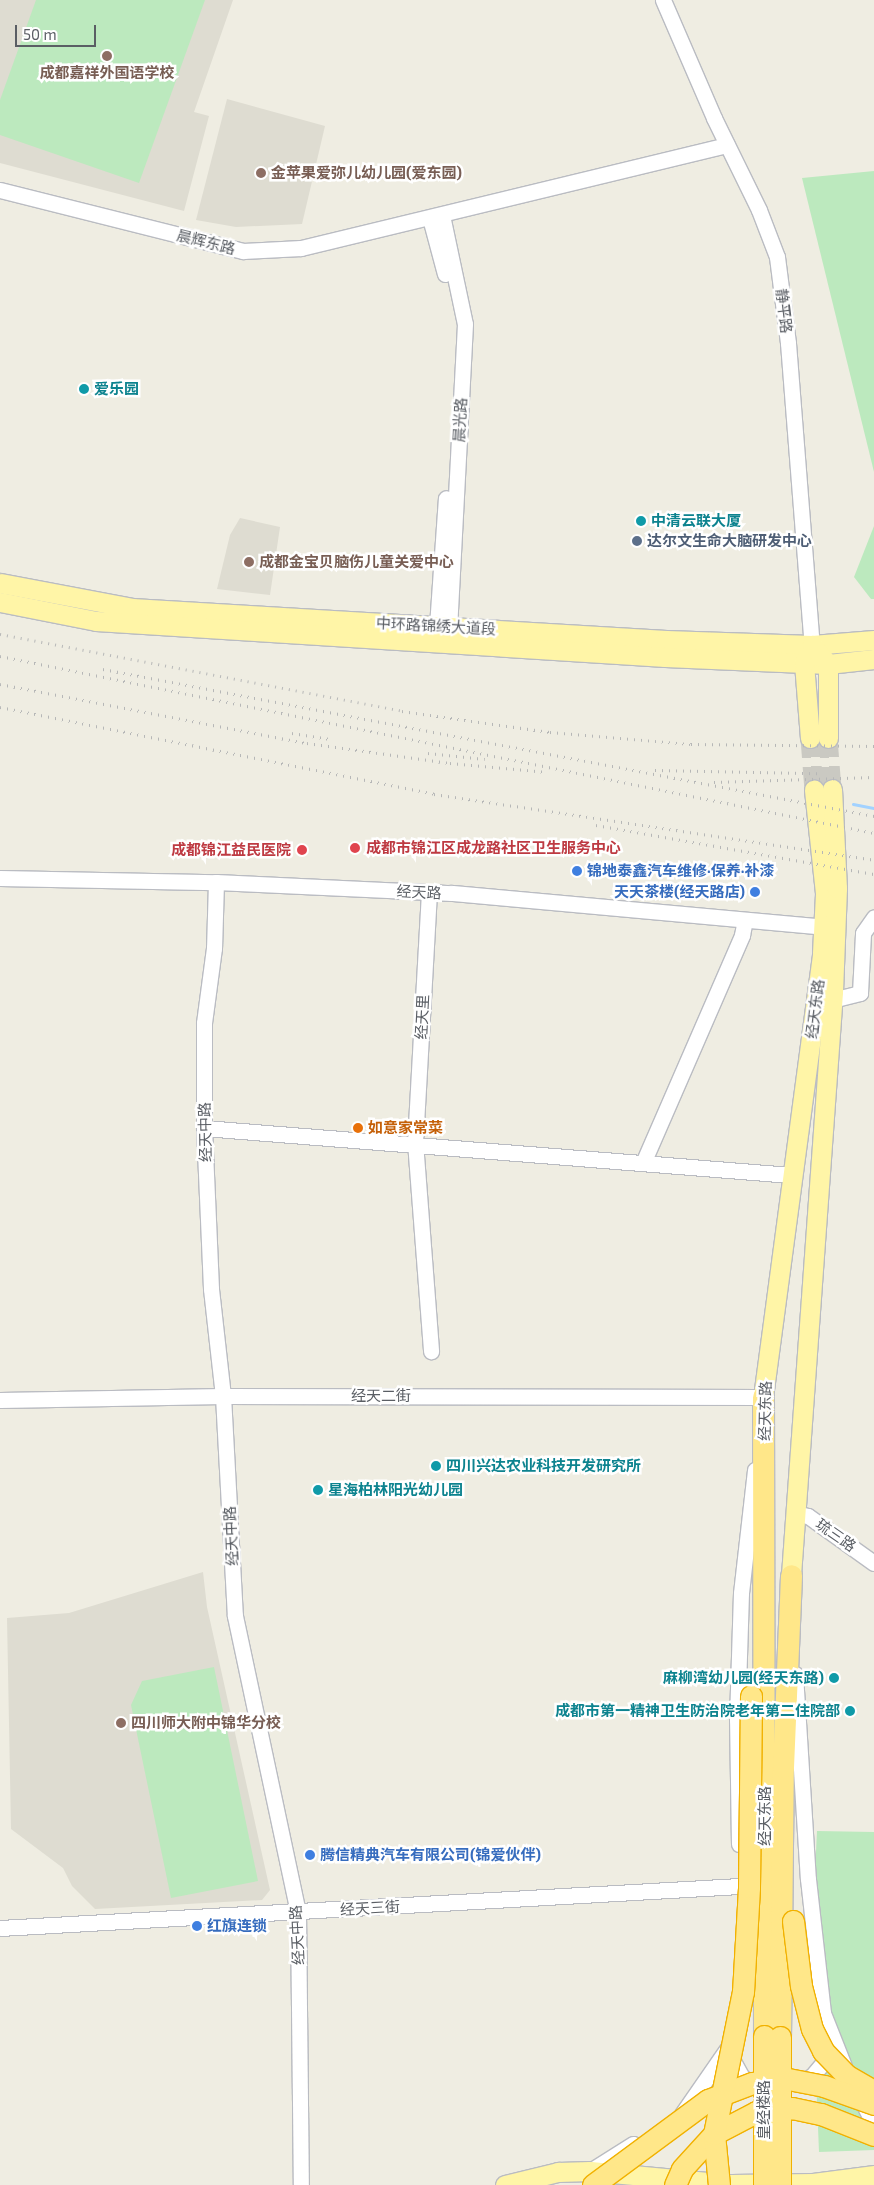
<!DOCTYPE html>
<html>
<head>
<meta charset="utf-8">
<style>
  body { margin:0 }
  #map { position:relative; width:874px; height:2185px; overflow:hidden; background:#efede2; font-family:"Exo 2","Noto Sans SC",sans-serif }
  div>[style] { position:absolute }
  .education>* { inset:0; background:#dedcd1 }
  .green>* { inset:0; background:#bce9be }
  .stream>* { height:3px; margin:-1.5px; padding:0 1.5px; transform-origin:1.5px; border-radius:1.5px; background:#a2d2ff }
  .major-tunnel>* { height:19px; margin-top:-9.5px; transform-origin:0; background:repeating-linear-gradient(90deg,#cac9c2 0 19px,transparent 0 28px) }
  .roads { filter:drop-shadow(1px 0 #babcc2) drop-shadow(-1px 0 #babcc2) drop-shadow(0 1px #babcc2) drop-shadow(0 -1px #babcc2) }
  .minor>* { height:15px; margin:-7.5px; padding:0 7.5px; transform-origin:7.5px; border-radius:7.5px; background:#fff }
  .major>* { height:19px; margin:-9.5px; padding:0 9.5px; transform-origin:9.5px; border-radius:9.5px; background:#fff5a7 }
  .highway>* { height:21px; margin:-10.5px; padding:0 10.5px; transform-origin:10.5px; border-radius:10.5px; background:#ffe789 }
  .rail>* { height:3px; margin-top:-1.5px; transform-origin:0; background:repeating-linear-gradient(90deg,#b6b7b7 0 1px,transparent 0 7px) }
  .bridges { filter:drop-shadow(1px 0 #f1b100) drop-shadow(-1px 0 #f1b100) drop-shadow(0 1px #f1b100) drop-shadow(0 -1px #f1b100) }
  .highway-bridge>* { height:21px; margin:-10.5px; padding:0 10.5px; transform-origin:10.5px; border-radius:10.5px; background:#ffe789 }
  .dots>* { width:14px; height:14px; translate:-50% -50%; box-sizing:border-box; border:2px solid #fff; border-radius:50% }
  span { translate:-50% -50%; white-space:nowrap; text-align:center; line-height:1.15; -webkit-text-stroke:5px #fff; paint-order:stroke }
  .education-label { font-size:15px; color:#785e54; font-weight:700 }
  .left { translate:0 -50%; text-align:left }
  .street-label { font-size:15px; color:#5a5e64 }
  .culture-label { font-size:15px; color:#0d838f; font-weight:700 }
  .right { translate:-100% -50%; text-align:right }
  .service-label { font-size:15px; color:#4e5e75; font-weight:700 }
  .health-label { font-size:15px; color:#be3a42; font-weight:700 }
  .shop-label { font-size:15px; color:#366cbe; font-weight:700 }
  .food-label { font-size:15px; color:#c56008; font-weight:700 }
  .scale { position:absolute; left:15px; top:25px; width:81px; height:22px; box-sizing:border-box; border:2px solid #5a5e64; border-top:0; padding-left:6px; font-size:15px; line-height:18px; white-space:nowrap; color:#5a5e64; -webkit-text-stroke:4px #fff; paint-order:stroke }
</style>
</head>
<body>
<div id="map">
  <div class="education">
    <i style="clip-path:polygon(0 0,233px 0,194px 112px,209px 116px,184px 211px,0 163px)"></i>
    <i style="clip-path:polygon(227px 99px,325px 126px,302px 224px,236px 227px,196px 220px)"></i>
    <i style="clip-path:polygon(240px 518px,280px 527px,270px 595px,217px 589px,230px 535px)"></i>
    <i style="clip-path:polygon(203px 1572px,207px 1607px,270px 1890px,262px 1900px,95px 1909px,72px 1886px,63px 1868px,11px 1829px,7px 1618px,69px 1613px)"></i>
  </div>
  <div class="green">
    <i style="clip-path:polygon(36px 0,205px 0,139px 183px,0 135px,0 100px)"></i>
    <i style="clip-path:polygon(874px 171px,874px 472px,802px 178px)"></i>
    <i style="clip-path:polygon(874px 526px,874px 599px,871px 599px,854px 577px)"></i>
    <i style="clip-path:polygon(214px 1667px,258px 1881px,171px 1898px,131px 1705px,142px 1681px)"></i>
    <i style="clip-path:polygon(817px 1831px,874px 1832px,874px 2150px,819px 2152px,811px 1955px)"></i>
  </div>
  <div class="stream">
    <i style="left:853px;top:804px;width:21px;rotate:11deg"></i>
  </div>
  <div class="major-tunnel">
    <i style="left:810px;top:738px;width:52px;rotate:85.6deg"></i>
    <i style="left:828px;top:738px;width:51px;rotate:85.5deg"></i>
  </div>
  <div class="roads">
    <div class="minor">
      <i style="left:663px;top:0;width:129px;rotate:66.6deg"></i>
      <i style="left:714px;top:118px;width:102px;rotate:63.9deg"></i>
      <i style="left:759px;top:210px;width:50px;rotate:69deg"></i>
      <i style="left:777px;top:257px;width:87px;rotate:82.7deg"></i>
      <i style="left:788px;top:343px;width:303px;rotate:85.5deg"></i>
      <i style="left:0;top:190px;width:251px;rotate:14.1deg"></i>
      <i style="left:243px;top:251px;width:58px;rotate:-3deg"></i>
      <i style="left:301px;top:248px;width:438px;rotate:-13.6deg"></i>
      <i style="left:442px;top:215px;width:111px;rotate:78.1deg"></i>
      <i style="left:465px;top:324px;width:303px;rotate:93deg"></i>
      <i style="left:430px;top:218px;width:58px;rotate:75deg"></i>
      <i style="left:437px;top:626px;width:128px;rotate:-86deg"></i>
      <i style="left:0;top:878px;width:216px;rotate:1.1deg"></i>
      <i style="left:216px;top:882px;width:236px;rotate:2.7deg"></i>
      <i style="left:452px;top:893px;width:385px;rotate:5.2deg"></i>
      <i style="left:216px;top:882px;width:66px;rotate:91.7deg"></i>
      <i style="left:214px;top:948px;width:76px;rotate:97.6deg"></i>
      <i style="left:204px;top:1023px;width:105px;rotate:90deg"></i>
      <i style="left:204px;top:1128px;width:161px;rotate:87.5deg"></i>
      <i style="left:211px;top:1289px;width:108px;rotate:83.6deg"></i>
      <i style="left:223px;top:1396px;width:220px;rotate:86.9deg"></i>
      <i style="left:235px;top:1616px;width:303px;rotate:78deg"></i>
      <i style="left:298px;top:1912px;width:273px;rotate:89.4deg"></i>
      <i style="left:429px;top:892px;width:250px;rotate:93.2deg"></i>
      <i style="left:415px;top:1142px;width:210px;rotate:85.6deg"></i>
      <i style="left:832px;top:1000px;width:29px;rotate:-14deg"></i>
      <i style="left:860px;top:993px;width:60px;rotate:-87.1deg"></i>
      <i style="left:863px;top:933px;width:19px;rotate:-55deg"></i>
      <i style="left:204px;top:1128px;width:589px;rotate:4.58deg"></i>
      <i style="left:643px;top:1163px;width:249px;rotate:-66.5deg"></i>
      <i style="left:742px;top:935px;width:15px;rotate:-79deg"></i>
      <i style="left:0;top:1400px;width:223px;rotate:-1deg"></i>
      <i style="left:223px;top:1396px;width:540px;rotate:0.11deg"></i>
      <i style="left:763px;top:1397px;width:8px;rotate:97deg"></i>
      <i style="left:796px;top:1513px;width:12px;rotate:14deg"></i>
      <i style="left:808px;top:1516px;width:81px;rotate:35.5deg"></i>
      <i style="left:795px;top:1674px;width:205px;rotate:86.4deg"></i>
      <i style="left:808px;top:1879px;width:135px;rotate:83.6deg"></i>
      <i style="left:823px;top:2013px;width:57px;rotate:68.4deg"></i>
      <i style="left:739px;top:1844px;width:124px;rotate:-90.9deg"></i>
      <i style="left:737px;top:1720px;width:127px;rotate:-88.2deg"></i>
      <i style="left:741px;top:1593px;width:124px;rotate:-83.5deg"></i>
      <i style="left:0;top:1928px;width:741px;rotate:-3.25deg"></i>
      <i style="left:728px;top:2052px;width:29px;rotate:61deg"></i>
      <i style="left:742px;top:2077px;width:18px;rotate:34deg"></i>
      <i style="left:799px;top:2083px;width:15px;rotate:-28deg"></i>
      <i style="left:812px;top:2076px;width:34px;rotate:-50deg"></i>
      <i style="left:859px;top:2095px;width:34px;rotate:63deg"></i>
      <i style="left:682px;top:2114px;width:83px;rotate:-55.3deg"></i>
      <i style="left:590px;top:2171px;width:51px;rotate:-32.1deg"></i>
    </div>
    <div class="major">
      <i style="left:0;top:583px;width:134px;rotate:10.7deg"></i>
      <i style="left:132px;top:608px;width:535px;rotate:3.43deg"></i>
      <i style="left:666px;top:640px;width:146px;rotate:2deg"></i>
      <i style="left:812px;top:645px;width:62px;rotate:-4.6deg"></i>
      <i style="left:0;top:602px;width:98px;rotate:11.2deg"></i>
      <i style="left:96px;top:621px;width:570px;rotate:3.62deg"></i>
      <i style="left:665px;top:657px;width:163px;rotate:2.5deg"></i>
      <i style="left:828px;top:664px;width:46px;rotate:-6.2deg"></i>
      <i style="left:810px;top:738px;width:75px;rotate:-94.6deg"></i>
      <i style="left:804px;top:663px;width:20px;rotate:-66deg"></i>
      <i style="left:812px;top:645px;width:25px;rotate:50deg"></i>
      <i style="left:828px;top:664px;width:74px;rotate:90deg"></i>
      <i style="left:763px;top:1397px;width:448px;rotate:-82.4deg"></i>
      <i style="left:822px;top:953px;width:60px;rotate:-87.1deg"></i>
      <i style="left:825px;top:893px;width:104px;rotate:-96.1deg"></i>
      <i style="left:791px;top:1575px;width:585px;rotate:-85.88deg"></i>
      <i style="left:833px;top:992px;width:104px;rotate:-87.8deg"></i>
      <i style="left:837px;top:888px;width:99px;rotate:-92.9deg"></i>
      <i style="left:505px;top:2185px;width:55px;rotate:-13.8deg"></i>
      <i style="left:558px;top:2172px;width:32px;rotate:-2deg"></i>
      <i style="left:590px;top:2171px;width:142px;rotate:5.3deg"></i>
      <i style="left:731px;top:2184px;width:82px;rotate:-0.7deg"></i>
      <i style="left:813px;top:2183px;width:62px;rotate:-7.5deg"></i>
    </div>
    <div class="highway">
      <i style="left:763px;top:1397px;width:639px;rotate:89.91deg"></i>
      <i style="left:780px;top:2037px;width:270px;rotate:-89.4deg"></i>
      <i style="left:783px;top:1767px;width:192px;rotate:-87.6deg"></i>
    </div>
  </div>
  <div class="rail">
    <i style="left:0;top:634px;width:409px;rotate:10.8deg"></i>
    <i style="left:402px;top:711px;width:149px;rotate:8.1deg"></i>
    <i style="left:550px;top:732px;width:142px;rotate:4.9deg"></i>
    <i style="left:691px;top:744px;width:183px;rotate:0.6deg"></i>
    <i style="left:0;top:656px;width:892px;rotate:11.45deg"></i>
    <i style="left:103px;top:669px;width:785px;rotate:10.79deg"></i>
    <i style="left:0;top:684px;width:313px;rotate:10.9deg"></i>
    <i style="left:307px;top:743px;width:144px;rotate:8deg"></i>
    <i style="left:450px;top:763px;width:97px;rotate:5.3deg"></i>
    <i style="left:0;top:707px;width:443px;rotate:11.3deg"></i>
    <i style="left:434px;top:794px;width:445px;rotate:8.5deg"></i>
    <i style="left:292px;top:733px;width:37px;rotate:9deg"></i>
    <i style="left:428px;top:753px;width:57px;rotate:6deg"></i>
    <i style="left:655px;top:770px;width:163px;rotate:1.1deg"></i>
    <i style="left:714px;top:782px;width:160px;rotate:-1.8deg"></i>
    <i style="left:596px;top:825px;width:282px;rotate:10deg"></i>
  </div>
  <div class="bridges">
    <div class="highway-bridge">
      <i style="left:793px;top:1921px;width:65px;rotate:83deg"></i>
      <i style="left:801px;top:1986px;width:44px;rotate:75.7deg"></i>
      <i style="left:812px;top:2029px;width:25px;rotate:63deg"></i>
      <i style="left:823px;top:2051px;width:33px;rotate:46deg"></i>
      <i style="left:846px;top:2075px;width:32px;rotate:30deg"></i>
      <i style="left:593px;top:2185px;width:143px;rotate:-36.5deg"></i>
      <i style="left:708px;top:2100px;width:47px;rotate:-21.1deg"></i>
      <i style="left:752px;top:2083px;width:31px;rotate:-9deg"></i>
      <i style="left:783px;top:2078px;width:42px;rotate:11deg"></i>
      <i style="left:824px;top:2086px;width:53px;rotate:19.8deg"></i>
      <i style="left:675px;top:2185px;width:17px;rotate:-66deg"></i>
      <i style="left:682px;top:2169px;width:47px;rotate:-47.6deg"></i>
      <i style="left:714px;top:2134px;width:47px;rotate:-27.6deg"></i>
      <i style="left:756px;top:2112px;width:36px;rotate:-6deg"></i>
      <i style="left:792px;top:2108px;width:30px;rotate:12deg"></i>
      <i style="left:821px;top:2114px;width:57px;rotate:21.6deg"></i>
      <i style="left:719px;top:2185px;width:51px;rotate:-95.6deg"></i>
      <i style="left:714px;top:2134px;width:145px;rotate:-78.5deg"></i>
      <i style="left:743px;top:1992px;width:105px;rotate:-86.7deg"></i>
      <i style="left:749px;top:1887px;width:191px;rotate:-89.4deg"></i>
      <i style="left:764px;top:2185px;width:149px;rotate:-90deg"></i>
      <i style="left:780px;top:2185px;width:148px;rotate:-90deg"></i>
    </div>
  </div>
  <div class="dots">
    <i style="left:107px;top:56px;background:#8d6e63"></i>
    <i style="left:261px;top:173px;background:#8d6e63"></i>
    <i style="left:84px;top:389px;background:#0f9aa8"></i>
    <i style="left:641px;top:521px;background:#0f9aa8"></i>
    <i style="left:637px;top:541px;background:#5c6f8a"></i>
    <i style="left:249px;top:562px;background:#8d6e63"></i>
    <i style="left:355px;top:848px;background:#e0444e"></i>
    <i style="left:302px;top:850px;background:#e0444e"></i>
    <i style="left:577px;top:871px;background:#3f7fe0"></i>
    <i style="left:755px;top:892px;background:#3f7fe0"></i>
    <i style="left:358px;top:1128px;background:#e8710a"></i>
    <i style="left:436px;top:1466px;background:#0f9aa8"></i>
    <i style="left:318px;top:1490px;background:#0f9aa8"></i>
    <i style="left:834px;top:1678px;background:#0f9aa8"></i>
    <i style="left:850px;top:1711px;background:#0f9aa8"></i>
    <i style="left:121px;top:1723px;background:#8d6e63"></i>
    <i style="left:310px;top:1855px;background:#3f7fe0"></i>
    <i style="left:197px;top:1926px;background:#3f7fe0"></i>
  </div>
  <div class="education-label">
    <span style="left:107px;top:73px">成都嘉祥外国语学校</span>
    <span class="left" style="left:271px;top:173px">金苹果爱弥儿幼儿园(爱东园)</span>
    <span class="left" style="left:259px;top:562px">成都金宝贝脑伤儿童关爱中心</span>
    <span class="left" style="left:131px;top:1723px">四川师大附中锦华分校</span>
  </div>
  <div class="street-label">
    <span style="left:206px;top:242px;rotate:14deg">晨辉东路</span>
    <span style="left:784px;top:311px;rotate:83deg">静平路</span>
    <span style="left:460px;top:420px;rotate:-87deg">晨光路</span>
    <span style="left:436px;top:626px;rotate:3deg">中环路锦绣大道段</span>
    <span style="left:419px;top:892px;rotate:3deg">经天路</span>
    <span style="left:815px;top:1009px;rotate:-83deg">经天东路</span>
    <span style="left:422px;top:1017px;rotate:-87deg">经天里</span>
    <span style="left:205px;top:1132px;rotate:-91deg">经天中路</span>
    <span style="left:381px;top:1396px">经天二街</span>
    <span style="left:765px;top:1411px;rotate:-89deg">经天东路</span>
    <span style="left:836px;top:1535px;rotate:35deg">琉三路</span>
    <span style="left:231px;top:1536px;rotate:-93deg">经天中路</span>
    <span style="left:765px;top:1816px;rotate:-90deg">经天东路</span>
    <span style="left:370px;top:1908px;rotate:-3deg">经天三街</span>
    <span style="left:297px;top:1935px;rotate:-93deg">经天中路</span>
    <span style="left:764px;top:2110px;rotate:-90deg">皇经楼路</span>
  </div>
  <div class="culture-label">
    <span class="left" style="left:94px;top:389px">爱乐园</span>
    <span class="left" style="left:651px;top:521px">中清云联大厦</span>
    <span class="left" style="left:446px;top:1466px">四川兴达农业科技开发研究所</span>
    <span class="left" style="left:328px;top:1490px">星海柏林阳光幼儿园</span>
    <span class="right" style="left:824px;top:1678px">麻柳湾幼儿园(经天东路)</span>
    <span class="right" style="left:840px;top:1711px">成都市第一精神卫生防治院老年第二住院部</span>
  </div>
  <div class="service-label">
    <span class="left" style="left:647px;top:541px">达尔文生命大脑研发中心</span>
  </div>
  <div class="health-label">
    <span class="left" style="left:366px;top:848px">成都市锦江区成龙路社区卫生服务中心</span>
    <span class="right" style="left:291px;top:850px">成都锦江益民医院</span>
  </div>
  <div class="shop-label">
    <span class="left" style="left:587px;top:871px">锦地泰鑫汽车维修·保养·补漆</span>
    <span class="right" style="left:745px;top:892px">天天茶楼(经天路店)</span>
    <span class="left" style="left:320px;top:1855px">腾信精典汽车有限公司(锦爱伙伴)</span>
    <span class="left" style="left:207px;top:1926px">红旗连锁</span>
  </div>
  <div class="food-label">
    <span class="left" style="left:368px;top:1128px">如意家常菜</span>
  </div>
  <div class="scale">50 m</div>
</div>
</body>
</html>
